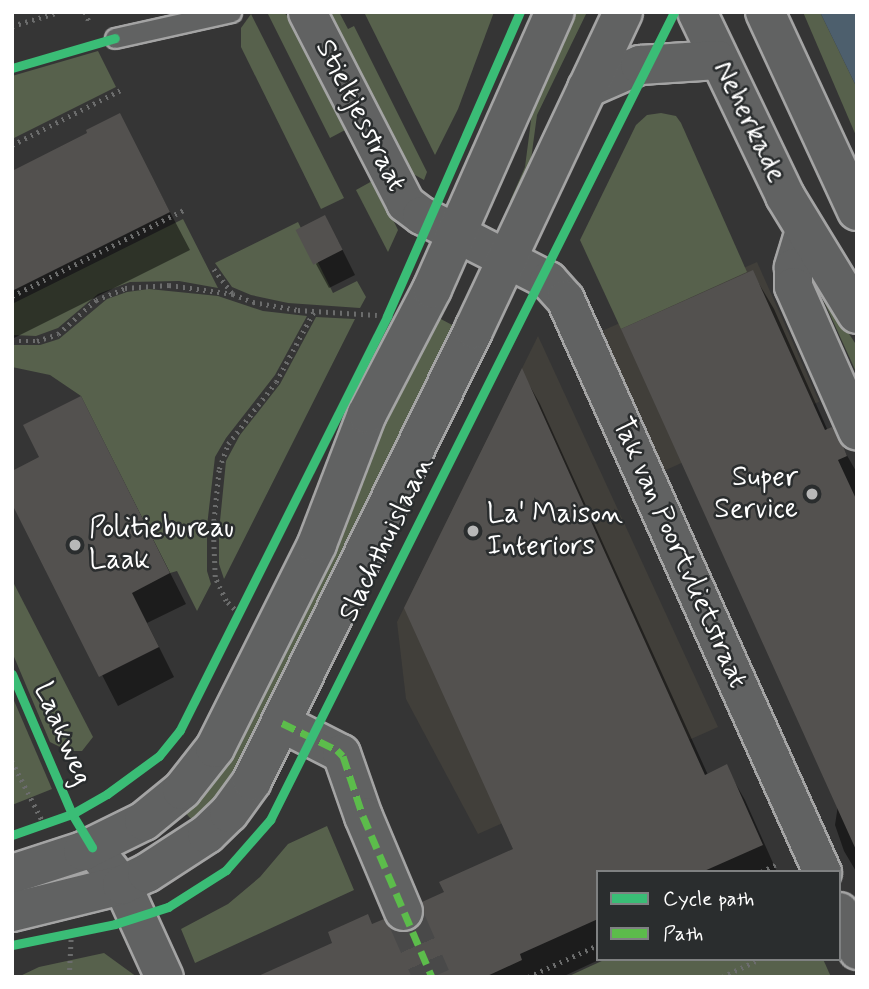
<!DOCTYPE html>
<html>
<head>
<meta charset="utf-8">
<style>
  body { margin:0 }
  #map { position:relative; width:869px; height:989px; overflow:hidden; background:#353535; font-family:Mynerve,sans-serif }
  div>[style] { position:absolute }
  .built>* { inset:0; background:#413f3a; transform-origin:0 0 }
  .green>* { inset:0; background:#57614c }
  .water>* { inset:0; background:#4d5f6d }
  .shadow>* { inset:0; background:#0007 }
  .building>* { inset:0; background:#53514f; transform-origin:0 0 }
  .street-tunnel>* { height:37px; margin-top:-18.5px; transform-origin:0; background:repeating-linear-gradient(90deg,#494949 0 37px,transparent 0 55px) }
  .path>* { height:4.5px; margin-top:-2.25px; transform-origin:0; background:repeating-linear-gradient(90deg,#6b6c6c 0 2px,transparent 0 7px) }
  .roads { filter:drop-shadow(2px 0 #a4a4a4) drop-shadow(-2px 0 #a4a4a4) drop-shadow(0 2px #a4a4a4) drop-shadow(0 -2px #a4a4a4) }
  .lane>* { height:19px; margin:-9.5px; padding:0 9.5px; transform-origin:9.5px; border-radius:9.5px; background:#616262 }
  .street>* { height:37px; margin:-18.5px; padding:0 18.5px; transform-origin:18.5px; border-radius:18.5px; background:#616262 }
  .secondary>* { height:38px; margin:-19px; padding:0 19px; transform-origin:19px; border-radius:19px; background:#616262 }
  .quiet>* { height:7px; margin-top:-3.5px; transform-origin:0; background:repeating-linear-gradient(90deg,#5cbc4b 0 14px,transparent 0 21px) }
  .cycleway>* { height:9px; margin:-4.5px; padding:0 4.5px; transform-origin:4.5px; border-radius:4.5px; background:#3abd76 }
  .dots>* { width:19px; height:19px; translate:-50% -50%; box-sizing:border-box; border:4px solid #2a2d2e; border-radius:50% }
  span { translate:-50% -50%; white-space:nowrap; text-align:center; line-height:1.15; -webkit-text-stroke:5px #2a2d2e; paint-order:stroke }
  .street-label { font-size:28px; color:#fff }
  .poi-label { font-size:28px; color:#fff }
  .right { translate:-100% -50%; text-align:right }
  .left { translate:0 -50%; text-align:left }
  .frame { position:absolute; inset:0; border:14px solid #fff; pointer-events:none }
  .legend { position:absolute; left:596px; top:870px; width:245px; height:91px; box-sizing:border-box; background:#2a2d2e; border:2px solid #7f8182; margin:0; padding:9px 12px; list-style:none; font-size:21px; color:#fff }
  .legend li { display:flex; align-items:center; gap:14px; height:35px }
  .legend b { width:35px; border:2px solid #7f8182 }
</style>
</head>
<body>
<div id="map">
  <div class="built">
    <i style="left:757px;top:262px;width:153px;height:179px;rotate:66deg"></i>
    <i style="clip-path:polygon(538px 336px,718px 727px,478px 834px,406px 699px,397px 622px)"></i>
  </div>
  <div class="green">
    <i style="clip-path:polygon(267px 12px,283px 12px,290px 18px,347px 129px,330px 138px)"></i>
    <i style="clip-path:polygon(326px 12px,339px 12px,348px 29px,354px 26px,427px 172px,424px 180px,406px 170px)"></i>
    <i style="clip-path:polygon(364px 12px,494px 12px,458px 109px,435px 155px)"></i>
    <i style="clip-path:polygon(573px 12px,587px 12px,537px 115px,530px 167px,514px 203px,510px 201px,525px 167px,533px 105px)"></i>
    <i style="clip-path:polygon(803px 12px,820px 12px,857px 88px,857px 138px)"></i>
    <i style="clip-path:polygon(251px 14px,344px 198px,321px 209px,241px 47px,241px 28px)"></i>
    <i style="clip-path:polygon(98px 51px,116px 87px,12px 139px,12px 76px)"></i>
    <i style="clip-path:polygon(661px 113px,676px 116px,681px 123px,747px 272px,621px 329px,580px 240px,636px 125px,647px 115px)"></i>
    <i style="clip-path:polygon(374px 180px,398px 230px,388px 252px,356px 190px)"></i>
    <i style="clip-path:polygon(183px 219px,218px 288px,179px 281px,130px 282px,98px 294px,58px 328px,36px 336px,12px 335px,12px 304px)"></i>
    <i style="clip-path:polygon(298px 222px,333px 293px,357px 281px,366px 297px,360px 308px,288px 303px,251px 295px,232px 287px,215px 263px)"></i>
    <i style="clip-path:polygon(149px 289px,218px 296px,263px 311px,307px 316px,275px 375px,226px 438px,215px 457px,207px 526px,207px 571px,211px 584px,197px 611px,177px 571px,170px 573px,81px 396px,50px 375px,12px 367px,12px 345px,40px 345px,59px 339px,107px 299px,127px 292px)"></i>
    <i style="clip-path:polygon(823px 294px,857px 346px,857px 374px,822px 297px)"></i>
    <i style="clip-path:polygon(316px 317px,355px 319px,224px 579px,219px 564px,219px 531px,226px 461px,240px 435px,280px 384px)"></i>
    <i style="clip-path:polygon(437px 317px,456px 327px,243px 760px,220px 798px,196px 818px,190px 818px,183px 810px)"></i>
    <i style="clip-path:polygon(12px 580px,93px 737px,82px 751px,68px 751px,50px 742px,12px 652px)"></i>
    <i style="clip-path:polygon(12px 696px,52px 789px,12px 805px)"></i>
    <i style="clip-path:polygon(327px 826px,354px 890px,195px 963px,181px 929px,228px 904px,260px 877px,288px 844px)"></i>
    <i style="clip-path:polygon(104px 953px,137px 977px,18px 977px,39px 967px)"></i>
    <i style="clip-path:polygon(606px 959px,823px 959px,831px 977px,567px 977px)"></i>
  </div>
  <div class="water">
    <i style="clip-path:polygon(820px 12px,857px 12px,857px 88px)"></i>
  </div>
  <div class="shadow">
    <i style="clip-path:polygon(119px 115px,190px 250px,12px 339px,12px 173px,89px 134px)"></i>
    <i style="clip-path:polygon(338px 241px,355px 275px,329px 288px,316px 264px)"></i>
    <i style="clip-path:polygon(752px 272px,774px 309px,828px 431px,832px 429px,857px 473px,857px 873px,844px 851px,835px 825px,838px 805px)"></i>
    <i style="clip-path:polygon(522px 372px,540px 404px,708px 775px,726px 767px,745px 800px,777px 872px,598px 872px,598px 959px,601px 959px,562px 977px,261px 977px,372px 926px,399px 933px,412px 932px,446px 893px,515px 850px)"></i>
    <i style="clip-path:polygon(81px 398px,186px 604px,147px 623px,174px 677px,118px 706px,12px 500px)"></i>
  </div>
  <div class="building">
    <i style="clip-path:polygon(120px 113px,170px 212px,12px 291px,12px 171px,87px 133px,86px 130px)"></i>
    <i style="left:325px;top:215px;width:39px;height:33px;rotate:63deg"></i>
    <i style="clip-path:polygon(753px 270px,825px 430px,832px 427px,843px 446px,847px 456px,838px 460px,857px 501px,857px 852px,621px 329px)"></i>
    <i style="clip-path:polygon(522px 368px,705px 775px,727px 764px,763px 845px,702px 872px,598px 872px,598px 919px,520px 954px,522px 960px,485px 977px,256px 977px,332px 943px,328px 932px,368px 914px,372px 924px,384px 919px,390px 927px,400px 932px,412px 930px,419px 924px,424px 914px,422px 902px,444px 892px,439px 882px,513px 849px,404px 608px)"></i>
    <i style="clip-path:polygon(81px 396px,170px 573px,132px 593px,159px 647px,99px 677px,12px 504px,12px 471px,39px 457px,23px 425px)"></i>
  </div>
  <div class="street-tunnel">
    <i style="left:403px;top:911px;width:72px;rotate:66.3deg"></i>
  </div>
  <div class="path">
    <i style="left:85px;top:12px;width:13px;rotate:67deg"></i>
    <i style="left:12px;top:26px;width:49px;rotate:-16.6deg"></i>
    <i style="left:12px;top:145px;width:124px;rotate:-26.8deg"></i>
    <i style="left:214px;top:269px;width:31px;rotate:53deg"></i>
    <i style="left:233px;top:294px;width:22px;rotate:22deg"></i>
    <i style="left:253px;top:302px;width:46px;rotate:10.1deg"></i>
    <i style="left:298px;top:310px;width:79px;rotate:3.6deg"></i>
    <i style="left:12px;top:296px;width:192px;rotate:-26.6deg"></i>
    <i style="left:12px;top:341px;width:25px"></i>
    <i style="left:37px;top:341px;width:22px;rotate:-18deg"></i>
    <i style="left:58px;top:334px;width:51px;rotate:-41.8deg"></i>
    <i style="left:96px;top:300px;width:31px;rotate:-22deg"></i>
    <i style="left:125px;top:288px;width:44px;rotate:-3.9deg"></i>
    <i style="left:169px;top:285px;width:65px;rotate:8deg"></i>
    <i style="left:239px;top:614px;width:18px;rotate:-135deg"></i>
    <i style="left:226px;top:601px;width:26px;rotate:-115deg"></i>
    <i style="left:215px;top:577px;width:49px;rotate:-92.3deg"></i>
    <i style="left:213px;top:528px;width:59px;rotate:-84.2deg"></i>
    <i style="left:219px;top:469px;width:27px;rotate:-70deg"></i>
    <i style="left:228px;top:444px;width:78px;rotate:-52.3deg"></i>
    <i style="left:276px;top:382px;width:81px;rotate:-61.8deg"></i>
    <i style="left:12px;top:761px;width:73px;rotate:63.1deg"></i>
    <i style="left:761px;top:872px;width:20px;rotate:-27deg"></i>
    <i style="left:69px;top:977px;width:41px;rotate:-87.2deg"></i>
    <i style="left:528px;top:977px;width:77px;rotate:-24.6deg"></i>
    <i style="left:722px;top:977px;width:42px;rotate:-25.3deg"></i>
  </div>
  <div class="roads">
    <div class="lane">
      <i style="left:115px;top:38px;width:119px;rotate:-12.6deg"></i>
    </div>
    <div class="street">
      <i style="left:307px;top:12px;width:215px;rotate:62.8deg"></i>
      <i style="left:405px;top:203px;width:20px;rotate:37deg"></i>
      <i style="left:421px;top:215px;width:143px;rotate:27.1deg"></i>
      <i style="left:548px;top:280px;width:25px;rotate:48deg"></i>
      <i style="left:565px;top:299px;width:628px;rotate:65.84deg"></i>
      <i style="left:804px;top:230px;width:39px;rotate:107deg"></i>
      <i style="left:793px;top:267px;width:19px;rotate:90deg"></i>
      <i style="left:793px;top:286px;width:158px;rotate:66.2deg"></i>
      <i style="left:282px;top:723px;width:66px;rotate:27deg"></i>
      <i style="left:341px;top:753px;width:67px;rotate:70.8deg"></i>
      <i style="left:363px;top:816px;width:103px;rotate:67.2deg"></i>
      <i style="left:92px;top:847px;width:48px;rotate:51.7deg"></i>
      <i style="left:122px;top:885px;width:101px;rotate:65.5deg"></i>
      <i style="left:839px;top:911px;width:43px;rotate:65.2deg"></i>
    </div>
    <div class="secondary">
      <i style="left:697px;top:12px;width:204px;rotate:64.4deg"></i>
      <i style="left:785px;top:196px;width:138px;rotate:58.6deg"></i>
      <i style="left:765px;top:12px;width:219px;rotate:65.2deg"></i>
      <i style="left:587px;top:88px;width:58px;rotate:-23.5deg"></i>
      <i style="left:640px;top:65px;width:78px;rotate:-3.7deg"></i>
      <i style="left:12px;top:874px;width:75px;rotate:-17.9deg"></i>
      <i style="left:83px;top:851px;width:68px;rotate:-26.2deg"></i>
      <i style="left:144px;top:821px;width:49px;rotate:-39.2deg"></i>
      <i style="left:182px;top:790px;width:53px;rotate:-51.8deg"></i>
      <i style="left:215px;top:748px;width:228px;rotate:-63.4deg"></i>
      <i style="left:317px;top:544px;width:139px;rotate:-69deg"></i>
      <i style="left:367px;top:414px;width:141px;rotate:-62.5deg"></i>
      <i style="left:432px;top:289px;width:303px;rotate:-66.1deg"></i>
      <i style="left:12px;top:912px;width:113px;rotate:-13.8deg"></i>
      <i style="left:122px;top:885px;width:28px;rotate:-26deg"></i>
      <i style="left:147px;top:873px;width:72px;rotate:-33deg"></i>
      <i style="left:207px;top:834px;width:30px;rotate:-44deg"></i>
      <i style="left:229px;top:813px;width:39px;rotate:-54deg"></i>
      <i style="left:252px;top:781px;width:504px;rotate:-63.84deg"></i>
      <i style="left:474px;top:329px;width:350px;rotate:-64.8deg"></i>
    </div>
  </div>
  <div class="quiet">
    <i style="left:282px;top:723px;width:61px;rotate:26.1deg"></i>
    <i style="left:337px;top:750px;width:8px;rotate:45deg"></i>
    <i style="left:343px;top:756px;width:63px;rotate:71.6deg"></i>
    <i style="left:363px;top:816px;width:175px;rotate:66.8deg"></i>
  </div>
  <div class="cycleway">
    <i style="left:12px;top:68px;width:107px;rotate:-16.2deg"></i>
    <i style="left:12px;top:674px;width:152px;rotate:66.8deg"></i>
    <i style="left:72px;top:814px;width:39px;rotate:59deg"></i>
    <i style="left:12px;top:835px;width:64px;rotate:-19.3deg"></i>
    <i style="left:72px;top:814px;width:40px;rotate:-29.7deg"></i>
    <i style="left:107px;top:794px;width:64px;rotate:-36.2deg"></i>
    <i style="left:159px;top:756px;width:33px;rotate:-51deg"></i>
    <i style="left:180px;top:730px;width:463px;rotate:-63.4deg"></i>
    <i style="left:387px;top:316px;width:332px;rotate:-66.4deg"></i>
    <i style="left:12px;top:945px;width:105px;rotate:-11.5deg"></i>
    <i style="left:115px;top:924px;width:56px;rotate:-17.8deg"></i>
    <i style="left:168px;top:907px;width:69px;rotate:-32.5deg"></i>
    <i style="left:226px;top:870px;width:67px;rotate:-48.7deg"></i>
    <i style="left:270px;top:820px;width:903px;rotate:-63.43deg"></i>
  </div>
  <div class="dots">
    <i style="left:812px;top:494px;background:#b8b8b8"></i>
    <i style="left:473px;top:531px;background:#b8b8b8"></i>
    <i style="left:75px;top:545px;background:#b8b8b8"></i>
  </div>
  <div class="street-label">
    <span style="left:360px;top:116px;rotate:63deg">Stieltjesstraat</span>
    <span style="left:749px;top:122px;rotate:64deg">Neherkade</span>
    <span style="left:387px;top:539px;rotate:-64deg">Slachthuislaan</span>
    <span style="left:679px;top:553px;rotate:66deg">Tak van Poortvlietstraat</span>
    <span style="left:62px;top:734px;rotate:67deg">Laakweg</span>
  </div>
  <div class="poi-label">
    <span class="right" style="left:798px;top:494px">Super<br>Service</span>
    <span class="left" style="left:487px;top:531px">La' Maison<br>Interiors</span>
    <span class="left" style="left:89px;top:545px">Politiebureau<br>Laak</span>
  </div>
  <div class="frame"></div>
  <ul class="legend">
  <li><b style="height:9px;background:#3abd76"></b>Cycle path</li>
  <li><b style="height:9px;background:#5cbc4b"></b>Path</li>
  </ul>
</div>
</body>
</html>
